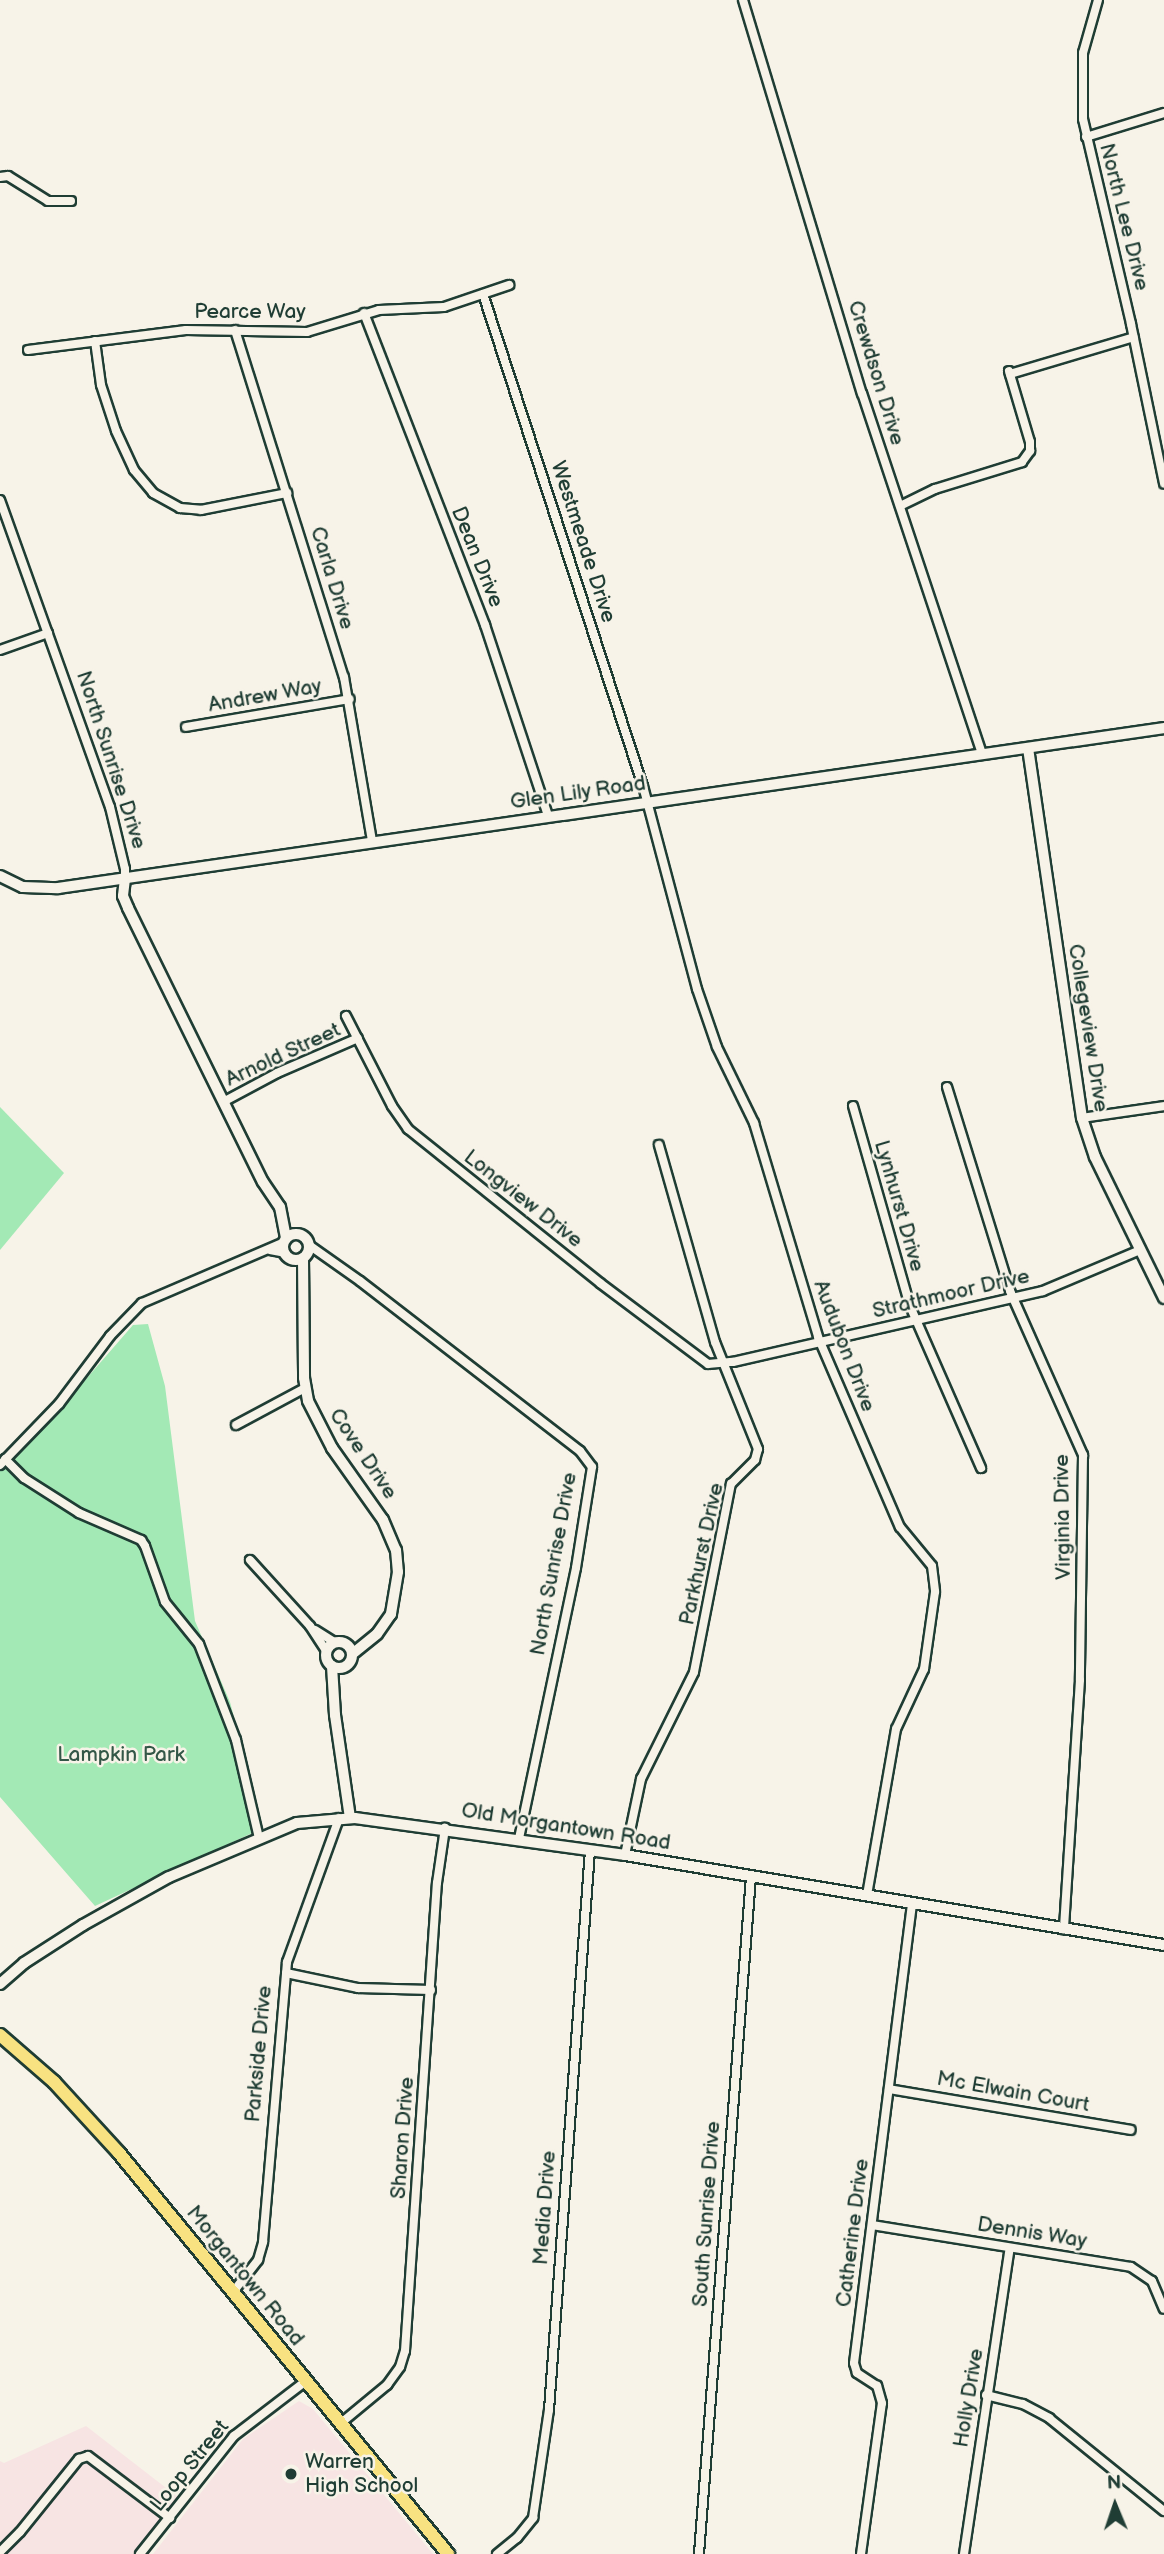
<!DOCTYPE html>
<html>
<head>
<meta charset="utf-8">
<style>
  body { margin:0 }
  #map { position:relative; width:1164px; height:2554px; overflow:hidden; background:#f7f3e8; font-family:"Balsamiq Sans",sans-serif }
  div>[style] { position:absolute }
  .built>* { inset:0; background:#f7e4e3 }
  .green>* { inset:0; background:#a3e9b5 }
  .roads { filter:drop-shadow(2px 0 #1f3d34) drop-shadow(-2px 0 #1f3d34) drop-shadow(0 2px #1f3d34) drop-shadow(0 -2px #1f3d34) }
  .minor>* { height:8px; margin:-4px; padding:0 4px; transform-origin:4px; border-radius:4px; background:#f7f3e8 }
  .tertiary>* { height:10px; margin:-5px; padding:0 5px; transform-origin:5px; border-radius:5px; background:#f7f3e8 }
  .tertiary>.ring { margin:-5px; padding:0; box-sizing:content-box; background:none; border:10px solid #f7f3e8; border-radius:50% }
  .primary>* { height:12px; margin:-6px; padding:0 6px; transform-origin:6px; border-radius:6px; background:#f8e281 }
  .dots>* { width:19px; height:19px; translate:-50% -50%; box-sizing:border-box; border:4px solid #f7f3e8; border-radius:50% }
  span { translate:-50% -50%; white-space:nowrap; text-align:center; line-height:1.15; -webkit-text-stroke:5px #f7f3e8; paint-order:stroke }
  .street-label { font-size:21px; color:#1f3d34 }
  .park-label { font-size:21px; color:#335747 }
  .poi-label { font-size:21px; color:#1f3d34 }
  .left { translate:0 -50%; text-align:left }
  .north { position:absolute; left:1080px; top:2470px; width:70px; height:70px; -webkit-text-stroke:5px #f7f3e8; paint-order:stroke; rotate:358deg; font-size:19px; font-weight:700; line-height:28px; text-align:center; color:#1f3d34 }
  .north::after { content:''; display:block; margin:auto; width:24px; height:32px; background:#1f3d34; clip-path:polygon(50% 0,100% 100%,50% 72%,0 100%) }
</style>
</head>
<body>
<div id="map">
  <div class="built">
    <i style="clip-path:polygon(299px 2401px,313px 2409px,433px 2554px,153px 2554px,243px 2439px)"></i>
    <i style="clip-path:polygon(86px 2426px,183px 2501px,140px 2554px,0 2554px,0 2461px,4px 2463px)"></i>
  </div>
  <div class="green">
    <i style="clip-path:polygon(0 1107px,64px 1173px,0 1250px)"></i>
    <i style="clip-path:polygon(148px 1324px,165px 1386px,195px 1621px,230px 1702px,263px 1828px,95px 1906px,0 1797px,0 1470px,46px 1425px,133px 1325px)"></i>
  </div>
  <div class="roads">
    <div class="minor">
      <i style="left:743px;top:0;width:411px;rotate:73.2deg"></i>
      <i style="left:862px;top:393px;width:380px;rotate:71.6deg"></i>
      <i style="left:1098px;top:0;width:55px;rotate:105.8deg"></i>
      <i style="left:1083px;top:53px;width:66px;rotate:90deg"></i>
      <i style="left:1083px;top:119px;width:211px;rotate:76.8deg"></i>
      <i style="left:1131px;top:324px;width:163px;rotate:78.3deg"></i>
      <i style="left:1086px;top:137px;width:82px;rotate:-17.1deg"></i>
      <i style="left:0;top:177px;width:8px;rotate:-7deg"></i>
      <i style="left:8px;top:176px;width:47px;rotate:32deg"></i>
      <i style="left:48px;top:201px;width:23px"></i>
      <i style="left:483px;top:294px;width:517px;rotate:71.99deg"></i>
      <i style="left:643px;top:786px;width:210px;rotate:75.1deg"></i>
      <i style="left:697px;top:989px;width:61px;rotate:71deg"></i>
      <i style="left:717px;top:1047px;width:85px;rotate:64deg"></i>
      <i style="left:754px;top:1123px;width:223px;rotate:73.3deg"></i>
      <i style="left:818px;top:1337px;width:207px;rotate:66.7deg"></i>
      <i style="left:900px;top:1527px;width:50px;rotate:50.6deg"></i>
      <i style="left:932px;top:1566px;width:26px;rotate:83deg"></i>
      <i style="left:935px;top:1592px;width:78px;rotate:98.1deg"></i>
      <i style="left:924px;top:1669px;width:66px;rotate:115deg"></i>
      <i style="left:896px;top:1729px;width:169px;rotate:99.9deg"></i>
      <i style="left:364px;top:313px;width:335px;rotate:68.8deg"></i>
      <i style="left:485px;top:625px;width:201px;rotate:71.7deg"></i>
      <i style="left:235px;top:330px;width:364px;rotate:72.6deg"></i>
      <i style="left:344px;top:677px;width:166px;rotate:80.3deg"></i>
      <i style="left:95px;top:341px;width:44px;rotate:82.2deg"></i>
      <i style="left:101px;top:385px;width:48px;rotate:71.9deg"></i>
      <i style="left:116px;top:431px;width:43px;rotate:65.2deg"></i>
      <i style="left:134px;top:470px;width:30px;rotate:50deg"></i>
      <i style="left:153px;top:493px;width:31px;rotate:29deg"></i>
      <i style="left:180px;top:508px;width:21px;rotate:5deg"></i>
      <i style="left:201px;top:510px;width:88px;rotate:-11.2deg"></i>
      <i style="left:28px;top:350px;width:159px;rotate:-7.2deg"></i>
      <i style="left:186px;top:330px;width:121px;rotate:0.9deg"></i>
      <i style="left:307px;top:332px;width:75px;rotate:-17deg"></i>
      <i style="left:379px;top:310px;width:65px;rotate:-2.6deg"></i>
      <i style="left:444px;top:307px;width:69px;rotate:-18.7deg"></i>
      <i style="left:1010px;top:374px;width:129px;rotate:-16.6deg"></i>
      <i style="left:0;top:500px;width:326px;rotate:70.3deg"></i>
      <i style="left:110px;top:807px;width:64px;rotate:76.4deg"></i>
      <i style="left:125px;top:869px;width:10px;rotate:90deg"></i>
      <i style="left:900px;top:506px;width:39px;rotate:-26deg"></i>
      <i style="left:935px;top:489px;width:91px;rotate:-17.2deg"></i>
      <i style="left:1022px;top:462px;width:14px;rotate:-54deg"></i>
      <i style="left:1030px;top:451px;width:9px;rotate:-90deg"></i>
      <i style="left:1030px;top:442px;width:74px;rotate:-106.5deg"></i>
      <i style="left:0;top:650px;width:51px;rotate:-19.5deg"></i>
      <i style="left:186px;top:727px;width:166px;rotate:-9.7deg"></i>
      <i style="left:346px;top:1016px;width:101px;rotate:62.9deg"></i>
      <i style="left:392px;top:1106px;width:28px;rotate:55deg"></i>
      <i style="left:408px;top:1129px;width:246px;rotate:38.7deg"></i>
      <i style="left:600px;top:1283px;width:135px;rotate:36.9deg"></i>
      <i style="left:708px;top:1364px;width:25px;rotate:-5deg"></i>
      <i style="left:733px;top:1362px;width:318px;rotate:-12.9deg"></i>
      <i style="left:1043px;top:1291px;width:105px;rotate:-22.9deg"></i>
      <i style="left:947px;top:1087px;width:214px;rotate:72.8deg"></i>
      <i style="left:1010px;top:1291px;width:180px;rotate:66deg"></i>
      <i style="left:1083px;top:1455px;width:225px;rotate:90.8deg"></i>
      <i style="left:1080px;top:1680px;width:250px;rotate:93.7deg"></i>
      <i style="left:223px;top:1102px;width:61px;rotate:-28.2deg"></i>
      <i style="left:277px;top:1073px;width:88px;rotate:-23.4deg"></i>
      <i style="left:853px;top:1106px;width:208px;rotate:74.1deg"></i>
      <i style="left:910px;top:1306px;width:177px;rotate:66.3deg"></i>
      <i style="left:1082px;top:1118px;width:83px;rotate:-8.3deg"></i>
      <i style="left:309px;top:1245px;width:62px;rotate:35.2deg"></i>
      <i style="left:360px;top:1281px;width:278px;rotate:37.7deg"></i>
      <i style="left:580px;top:1451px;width:20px;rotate:53deg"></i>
      <i style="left:592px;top:1467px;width:102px;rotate:99deg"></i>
      <i style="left:576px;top:1568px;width:277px;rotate:101.9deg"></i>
      <i style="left:270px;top:1250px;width:15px;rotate:11deg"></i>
      <i style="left:236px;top:1425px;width:78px;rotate:-28.2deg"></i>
      <i style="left:5px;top:1459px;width:27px;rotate:45deg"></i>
      <i style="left:24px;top:1478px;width:65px;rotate:32.5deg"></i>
      <i style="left:79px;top:1513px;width:68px;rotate:23.5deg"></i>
      <i style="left:141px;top:1540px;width:7px;rotate:56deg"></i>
      <i style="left:145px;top:1546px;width:59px;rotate:70.3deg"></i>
      <i style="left:165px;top:1602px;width:54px;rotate:51deg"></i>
      <i style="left:199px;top:1644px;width:103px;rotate:68.9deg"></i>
      <i style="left:236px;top:1740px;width:101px;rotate:76.8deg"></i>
      <i style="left:0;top:1465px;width:85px;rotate:-46deg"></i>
      <i style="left:59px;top:1404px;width:85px;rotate:-53.1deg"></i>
      <i style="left:110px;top:1336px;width:46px;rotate:-45.9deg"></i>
      <i style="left:142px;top:1303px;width:155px;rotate:-23.2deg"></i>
      <i style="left:250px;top:1560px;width:89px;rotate:47.7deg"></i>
      <i style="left:310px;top:1626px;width:30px;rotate:57deg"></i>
      <i style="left:315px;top:1630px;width:22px;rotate:32deg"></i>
      <i style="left:625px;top:1855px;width:78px;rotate:-78.1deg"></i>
      <i style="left:641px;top:1779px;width:119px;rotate:-63.6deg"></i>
      <i style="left:694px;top:1672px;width:192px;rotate:-78.9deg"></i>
      <i style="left:731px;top:1484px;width:34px;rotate:-45deg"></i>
      <i style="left:755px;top:1460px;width:11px;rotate:-75deg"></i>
      <i style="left:758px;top:1449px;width:115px;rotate:-111.9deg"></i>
      <i style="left:715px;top:1342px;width:205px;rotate:-105.9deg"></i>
      <i style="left:286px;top:1973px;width:74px;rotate:11.8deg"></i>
      <i style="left:358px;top:1988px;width:73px;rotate:1.6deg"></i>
      <i style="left:889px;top:2089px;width:245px;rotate:9.6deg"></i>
      <i style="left:872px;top:2225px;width:262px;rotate:9.2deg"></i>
      <i style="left:1131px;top:2267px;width:25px;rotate:34deg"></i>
      <i style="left:1152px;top:2281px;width:30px;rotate:67deg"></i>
      <i style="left:233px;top:2292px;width:41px;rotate:-52deg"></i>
      <i style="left:258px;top:2260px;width:19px;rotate:-74deg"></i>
      <i style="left:263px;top:2242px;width:281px;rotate:-85.1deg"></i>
      <i style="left:287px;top:1962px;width:153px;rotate:-70.1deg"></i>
      <i style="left:986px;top:2395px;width:38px;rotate:14deg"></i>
      <i style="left:1023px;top:2404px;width:30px;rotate:28deg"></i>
      <i style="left:1049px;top:2418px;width:148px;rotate:39deg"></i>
      <i style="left:341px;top:2423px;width:60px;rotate:-39.6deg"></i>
      <i style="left:387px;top:2385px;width:22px;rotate:-54deg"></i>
      <i style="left:400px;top:2367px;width:17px;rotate:-73deg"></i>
      <i style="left:405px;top:2351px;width:469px;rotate:-86.1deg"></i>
      <i style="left:437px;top:1883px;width:56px;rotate:-81.7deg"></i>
      <i style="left:0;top:2552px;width:28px;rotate:-45deg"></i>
      <i style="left:20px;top:2532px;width:94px;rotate:-51.1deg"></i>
      <i style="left:79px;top:2459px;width:9px;rotate:-18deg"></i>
      <i style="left:88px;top:2456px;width:103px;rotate:37.1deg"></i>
      <i style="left:140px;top:2554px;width:151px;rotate:-51.5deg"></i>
      <i style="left:234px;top:2436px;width:91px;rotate:-37.4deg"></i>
      <i style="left:497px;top:2554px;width:26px;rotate:-39deg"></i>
      <i style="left:517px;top:2538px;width:26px;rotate:-51deg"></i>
      <i style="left:533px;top:2518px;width:109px;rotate:-81.6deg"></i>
      <i style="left:549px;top:2410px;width:561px;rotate:-85.81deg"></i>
      <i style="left:699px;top:2554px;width:680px;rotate:-85.61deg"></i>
      <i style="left:861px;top:2554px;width:152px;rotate:-82.1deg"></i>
      <i style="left:882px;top:2403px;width:18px;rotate:-106deg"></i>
      <i style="left:877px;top:2386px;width:24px;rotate:-147deg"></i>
      <i style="left:857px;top:2373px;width:10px;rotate:-107deg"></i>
      <i style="left:854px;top:2363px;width:463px;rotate:-82.8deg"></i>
      <i style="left:964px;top:2554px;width:309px;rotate:-81.5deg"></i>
    </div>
    <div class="tertiary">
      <i style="left:1028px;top:748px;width:374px;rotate:81.7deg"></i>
      <i style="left:1082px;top:1118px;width:41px;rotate:71.6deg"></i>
      <i style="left:1095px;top:1157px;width:157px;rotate:63.9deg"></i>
      <i style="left:0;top:876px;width:25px;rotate:26deg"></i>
      <i style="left:23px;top:887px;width:35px;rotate:2deg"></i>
      <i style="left:58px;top:888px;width:1118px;rotate:-8.23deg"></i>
      <i style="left:125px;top:879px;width:17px;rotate:97deg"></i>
      <i style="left:123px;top:896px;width:13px;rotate:67deg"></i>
      <i style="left:128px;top:908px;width:305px;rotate:63.8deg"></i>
      <i style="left:263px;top:1182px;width:30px;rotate:56deg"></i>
      <i style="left:280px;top:1207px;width:32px;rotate:79deg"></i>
      <i class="ring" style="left:283px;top:1234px;width:16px;height:16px"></i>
      <i style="left:303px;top:1258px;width:120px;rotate:89.5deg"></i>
      <i style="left:304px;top:1378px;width:23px;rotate:80deg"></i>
      <i style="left:308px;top:1401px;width:53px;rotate:62.9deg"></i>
      <i style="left:332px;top:1448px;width:88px;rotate:54.7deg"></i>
      <i style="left:383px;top:1520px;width:33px;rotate:67deg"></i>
      <i style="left:396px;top:1550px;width:22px;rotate:85deg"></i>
      <i style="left:398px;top:1572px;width:43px;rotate:99.5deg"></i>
      <i style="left:391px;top:1614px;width:24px;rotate:125deg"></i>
      <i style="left:377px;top:1634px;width:32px;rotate:141deg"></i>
      <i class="ring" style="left:326px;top:1642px;width:16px;height:16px"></i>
      <i style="left:332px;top:1666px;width:49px;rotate:86.5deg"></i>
      <i style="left:335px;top:1715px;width:104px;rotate:81.7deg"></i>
      <i style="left:0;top:1984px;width:32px;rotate:-41deg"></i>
      <i style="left:24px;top:1963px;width:70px;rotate:-32.8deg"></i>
      <i style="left:83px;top:1925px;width:98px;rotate:-29.2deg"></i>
      <i style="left:169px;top:1877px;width:139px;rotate:-22.9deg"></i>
      <i style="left:297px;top:1823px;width:58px;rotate:-4.9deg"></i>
      <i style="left:355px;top:1818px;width:273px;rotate:7.8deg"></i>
      <i style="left:625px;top:1855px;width:546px;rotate:9.48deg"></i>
    </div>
    <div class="primary">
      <i style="left:0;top:2035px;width:72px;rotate:41deg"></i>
      <i style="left:54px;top:2082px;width:96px;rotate:47.5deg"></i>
      <i style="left:119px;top:2153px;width:519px;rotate:50.63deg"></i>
    </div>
  </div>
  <div class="dots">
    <i style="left:291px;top:2474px;background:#1f3d34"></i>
  </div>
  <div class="street-label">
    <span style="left:1124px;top:217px;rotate:76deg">North Lee Drive</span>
    <span style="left:250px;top:312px">Pearce Way</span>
    <span style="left:876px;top:373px;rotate:73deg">Crewdson Drive</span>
    <span style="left:583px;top:542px;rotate:72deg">Westmeade Drive</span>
    <span style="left:477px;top:557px;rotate:68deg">Dean Drive</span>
    <span style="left:332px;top:578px;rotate:73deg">Carla Drive</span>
    <span style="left:265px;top:696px;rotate:-10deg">Andrew Way</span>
    <span style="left:111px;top:760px;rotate:72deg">North Sunrise Drive</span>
    <span style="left:578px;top:793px;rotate:-8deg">Glen Lily Road</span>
    <span style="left:1088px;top:1028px;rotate:81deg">Collegeview Drive</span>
    <span style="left:283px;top:1055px;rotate:-25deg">Arnold Street</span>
    <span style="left:523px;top:1199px;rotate:38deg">Longview Drive</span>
    <span style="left:899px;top:1206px;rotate:74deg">Lynhurst Drive</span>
    <span style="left:951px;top:1294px;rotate:-13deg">Strathmoor Drive</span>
    <span style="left:844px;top:1346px;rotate:69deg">Audubon Drive</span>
    <span style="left:363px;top:1454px;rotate:56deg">Cove Drive</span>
    <span style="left:1063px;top:1517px;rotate:-91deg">Virginia Drive</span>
    <span style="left:702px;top:1554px;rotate:-78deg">Parkhurst Drive</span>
    <span style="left:554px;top:1564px;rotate:-80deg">North Sunrise Drive</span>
    <span style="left:566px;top:1827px;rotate:9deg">Old Morgantown Road</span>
    <span style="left:259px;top:2054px;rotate:-85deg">Parkside Drive</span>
    <span style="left:1013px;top:2092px;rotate:10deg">Mc Elwain Court</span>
    <span style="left:403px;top:2138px;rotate:-86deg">Sharon Drive</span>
    <span style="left:545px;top:2208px;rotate:-86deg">Media Drive</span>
    <span style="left:707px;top:2214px;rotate:-86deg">South Sunrise Drive</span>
    <span style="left:853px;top:2233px;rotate:-83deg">Catherine Drive</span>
    <span style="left:1032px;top:2233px;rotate:9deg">Dennis Way</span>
    <span style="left:245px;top:2276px;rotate:51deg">Morgantown Road</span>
    <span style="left:969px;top:2398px;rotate:-81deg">Holly Drive</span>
    <span style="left:190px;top:2466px;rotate:-51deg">Loop Street</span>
  </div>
  <div class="park-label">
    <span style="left:121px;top:1755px">Lampkin Park</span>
  </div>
  <div class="poi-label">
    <span class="left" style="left:305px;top:2474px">Warren<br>High School</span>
  </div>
  <div class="north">N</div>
</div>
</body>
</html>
